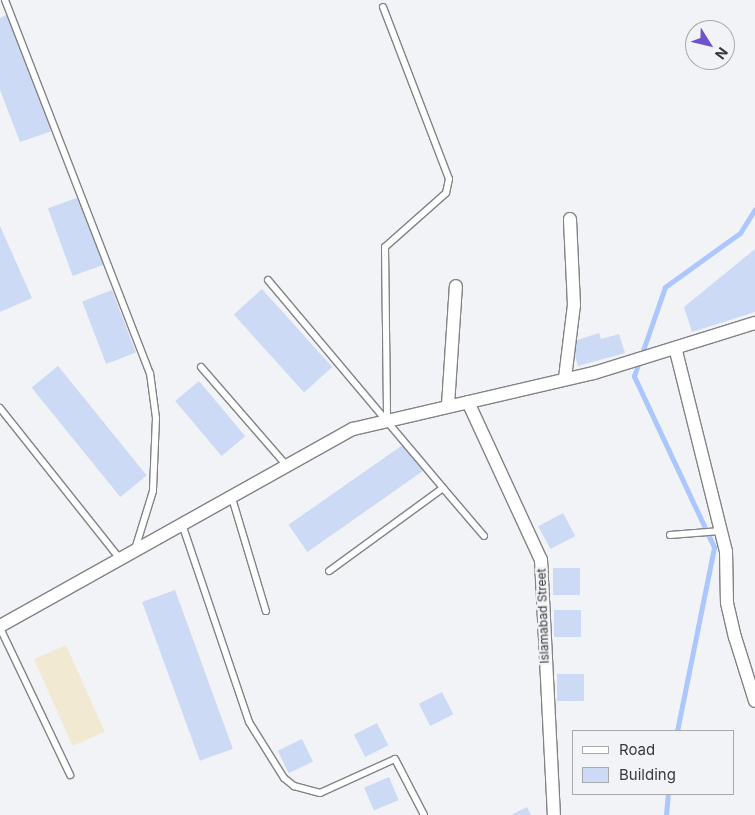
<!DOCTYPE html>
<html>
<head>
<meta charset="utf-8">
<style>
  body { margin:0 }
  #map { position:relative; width:755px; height:815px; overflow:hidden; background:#f2f3f7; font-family:Inter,sans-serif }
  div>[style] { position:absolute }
  .commercial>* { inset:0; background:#f2e9d3; transform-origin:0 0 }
  .stream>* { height:5px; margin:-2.5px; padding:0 2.5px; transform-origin:2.5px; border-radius:2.5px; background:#abc7fd }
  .building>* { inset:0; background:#ccdaf6; transform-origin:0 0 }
  .roads { filter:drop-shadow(1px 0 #818386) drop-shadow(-1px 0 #818386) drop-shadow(0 1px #818386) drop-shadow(0 -1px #818386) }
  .service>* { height:6px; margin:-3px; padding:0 3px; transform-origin:3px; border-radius:3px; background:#fff }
  .minor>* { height:12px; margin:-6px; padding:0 6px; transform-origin:6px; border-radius:6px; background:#fff }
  span { translate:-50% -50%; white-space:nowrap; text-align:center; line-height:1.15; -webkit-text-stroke:4.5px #f2f3f7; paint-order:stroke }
  .street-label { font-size:12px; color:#38393a }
  .legend { position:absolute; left:572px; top:730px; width:162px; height:65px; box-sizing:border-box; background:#f2f3f7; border:1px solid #a8a9ab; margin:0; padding:6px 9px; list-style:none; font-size:15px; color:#38393a }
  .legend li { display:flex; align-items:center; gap:10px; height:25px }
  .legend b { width:25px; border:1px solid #a8a9ab }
  .north { position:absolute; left:685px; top:20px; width:50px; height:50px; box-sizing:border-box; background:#f2f3f7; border:1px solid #a8a9ab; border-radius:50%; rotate:126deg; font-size:14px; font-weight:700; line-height:20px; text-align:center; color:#38393a }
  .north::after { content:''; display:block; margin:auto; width:18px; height:22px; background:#6f53cc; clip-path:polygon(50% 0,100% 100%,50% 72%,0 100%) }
</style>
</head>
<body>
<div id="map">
  <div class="commercial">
    <i style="left:66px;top:645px;width:95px;height:35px;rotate:66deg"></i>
  </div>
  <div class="stream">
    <i style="left:677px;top:731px;width:188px;rotate:-78.6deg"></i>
    <i style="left:714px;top:547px;width:189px;rotate:-115.1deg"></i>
    <i style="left:634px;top:376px;width:94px;rotate:-70.8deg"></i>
    <i style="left:665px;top:287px;width:92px;rotate:-35.8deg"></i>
    <i style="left:740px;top:233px;width:28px;rotate:-58deg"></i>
    <i style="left:666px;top:815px;width:21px;rotate:-85deg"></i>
  </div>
  <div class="building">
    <i style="clip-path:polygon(8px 14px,52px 131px,20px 142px,0 90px,0 18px)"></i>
    <i style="left:79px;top:197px;width:72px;height:33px;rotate:70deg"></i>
    <i style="clip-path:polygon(0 226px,32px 298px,0 312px)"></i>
    <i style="clip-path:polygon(755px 249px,755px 312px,692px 332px,684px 307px)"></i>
    <i style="left:262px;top:289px;width:105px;height:38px;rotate:48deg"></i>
    <i style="left:112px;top:290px;width:67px;height:32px;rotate:69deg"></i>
    <i style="clip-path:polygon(599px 333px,601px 339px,619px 334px,625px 353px,578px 366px,571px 342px)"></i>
    <i style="left:58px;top:366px;width:141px;height:34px;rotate:51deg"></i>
    <i style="left:199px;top:381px;width:72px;height:31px;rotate:50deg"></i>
    <i style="left:404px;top:444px;width:33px;height:141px;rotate:55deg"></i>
    <i style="left:563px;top:513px;width:26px;height:28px;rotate:62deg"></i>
    <i style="left:553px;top:568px;width:27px;height:27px"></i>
    <i style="left:175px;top:590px;width:169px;height:35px;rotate:70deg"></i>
    <i style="left:554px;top:610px;width:27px;height:27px"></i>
    <i style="left:557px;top:674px;width:27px;height:27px"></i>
    <i style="left:442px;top:692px;width:25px;height:26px;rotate:63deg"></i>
    <i style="left:377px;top:723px;width:25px;height:26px;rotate:63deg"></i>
    <i style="left:302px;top:739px;width:25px;height:27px;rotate:64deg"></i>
    <i style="left:389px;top:777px;width:25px;height:27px;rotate:67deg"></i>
    <i style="clip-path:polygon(527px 807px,531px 815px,511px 815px)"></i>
  </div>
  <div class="roads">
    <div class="service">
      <i style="left:5px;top:0;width:400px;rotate:68.8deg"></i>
      <i style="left:150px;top:373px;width:45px;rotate:82.4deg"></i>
      <i style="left:156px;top:418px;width:73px;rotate:92.4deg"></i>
      <i style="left:153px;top:491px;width:61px;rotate:107.2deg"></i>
      <i style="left:383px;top:7px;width:184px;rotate:69deg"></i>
      <i style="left:449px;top:179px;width:14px;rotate:102deg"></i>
      <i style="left:446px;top:193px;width:81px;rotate:138.5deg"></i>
      <i style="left:385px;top:247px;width:172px;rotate:89.3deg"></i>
      <i style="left:268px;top:280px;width:272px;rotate:49.9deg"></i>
      <i style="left:443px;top:488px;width:141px;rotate:143.9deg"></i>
      <i style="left:201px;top:367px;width:131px;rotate:49deg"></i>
      <i style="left:0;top:408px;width:193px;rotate:51.5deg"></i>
      <i style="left:443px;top:488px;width:63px;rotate:49.5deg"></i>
      <i style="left:232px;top:498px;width:118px;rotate:73.3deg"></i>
      <i style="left:183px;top:527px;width:206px;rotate:71.3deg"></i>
      <i style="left:249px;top:722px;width:66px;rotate:58deg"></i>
      <i style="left:284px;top:778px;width:13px;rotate:39deg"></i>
      <i style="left:294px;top:786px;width:27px;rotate:15deg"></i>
      <i style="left:320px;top:793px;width:82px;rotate:-24.4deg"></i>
      <i style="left:395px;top:759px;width:63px;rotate:62.6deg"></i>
      <i style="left:670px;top:535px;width:51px;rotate:-4.5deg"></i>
      <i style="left:0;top:628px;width:163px;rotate:64.5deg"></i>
    </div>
    <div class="minor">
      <i style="left:676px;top:351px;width:206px;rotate:76deg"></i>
      <i style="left:726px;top:551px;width:52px;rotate:88.9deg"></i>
      <i style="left:727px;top:603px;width:35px;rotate:77deg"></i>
      <i style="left:735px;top:637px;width:67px;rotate:72.6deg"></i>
      <i style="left:565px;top:378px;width:74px;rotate:-83deg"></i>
      <i style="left:574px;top:305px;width:86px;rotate:-92.7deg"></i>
      <i style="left:468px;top:402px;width:174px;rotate:65.2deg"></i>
      <i style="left:541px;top:560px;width:255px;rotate:87.1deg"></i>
      <i style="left:448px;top:405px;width:119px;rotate:-86.2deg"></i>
      <i style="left:0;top:626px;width:404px;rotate:-29.2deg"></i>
      <i style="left:353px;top:429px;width:247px;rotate:-13.1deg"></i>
      <i style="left:594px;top:373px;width:169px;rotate:-17.3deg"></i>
    </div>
  </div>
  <div class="street-label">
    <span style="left:543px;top:616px;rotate:-92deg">Islamabad Street</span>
  </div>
  <ul class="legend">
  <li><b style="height:6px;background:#fff"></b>Road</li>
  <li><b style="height:14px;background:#ccdaf6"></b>Building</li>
  </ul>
  <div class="north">N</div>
</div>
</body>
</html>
